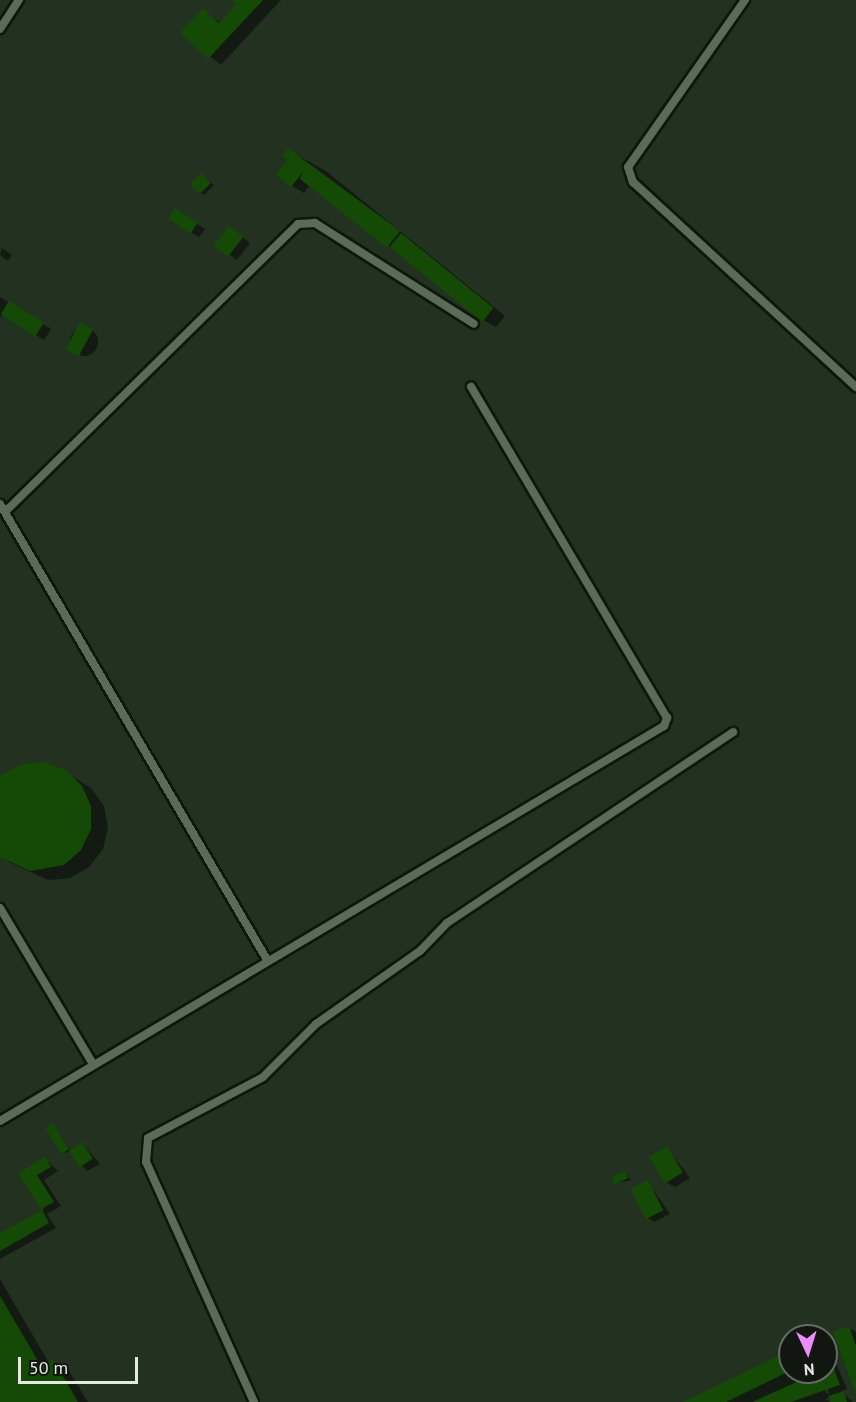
<!DOCTYPE html>
<html>
<head>
<meta charset="utf-8">
<style>
  body { margin:0 }
  #map { position:relative; width:856px; height:1402px; overflow:hidden; background:#233121; font-family:"PT Sans",sans-serif }
  div>[style] { position:absolute }
  .shadow>* { inset:0; background:#0007 }
  .round { border-radius:50% }
  .building>* { inset:0; background:#144906; transform-origin:0 0 }
  .roads { filter:drop-shadow(2px 0 #0c180a) drop-shadow(-2px 0 #0c180a) drop-shadow(0 2px #0c180a) drop-shadow(0 -2px #0c180a) }
  .lane>* { height:8px; margin:-4px; padding:0 4px; transform-origin:4px; border-radius:4px; background:#5c6b59 }
  span { translate:-50% -50%; white-space:nowrap; text-align:center; line-height:1.15; -webkit-text-stroke:4.5px #111710; paint-order:stroke }
  .north { position:absolute; left:778px; top:1324px; width:60px; height:60px; box-sizing:border-box; background:#111710; border:2px solid #656c64; border-radius:50%; rotate:176deg; font-size:16px; font-weight:700; line-height:24px; text-align:center; color:#e3ebe1 }
  .north::after { content:''; display:block; margin:auto; width:21px; height:27px; background:#e98dfe; clip-path:polygon(50% 0,100% 100%,50% 72%,0 100%) }
  .scale { position:absolute; left:18px; top:1357px; width:120px; height:27px; box-sizing:border-box; border:3px solid #e3ebe1; border-top:0; padding-left:8px; font-size:18px; line-height:21px; white-space:nowrap; color:#e3ebe1; -webkit-text-stroke:4px #111710; paint-order:stroke }
</style>
</head>
<body>
<div id="map">
  <div class="shadow">
    <i style="clip-path:polygon(233px 0,281px 0,221px 65px,182px 33px,203px 10px,221px 23px,238px 5px)"></i>
    <i style="clip-path:polygon(288px 150px,326px 171px,505px 316px,496px 327px,483px 320px,310px 185px,304px 193px,292px 186px)"></i>
    <i style="clip-path:polygon(205px 177px,214px 185px,204px 195px,201px 193px)"></i>
    <i style="clip-path:polygon(183px 215px,205px 229px,199px 237px,192px 233px)"></i>
    <i style="clip-path:polygon(237px 233px,250px 243px,237px 260px,216px 245px)"></i>
    <i style="clip-path:polygon(2px 248px,12px 255px,8px 261px,0 255px)"></i>
    <i style="clip-path:polygon(0 297px,51px 329px,44px 340px,3px 314px,0 318px)"></i>
    <i class="round" style="left:70px;top:328px;width:28px;height:28px"></i>
    <i style="clip-path:polygon(55px 766px,91px 788px,104px 806px,108px 828px,103px 849px,89px 867px,70px 878px,48px 880px,9px 862px,0 852px,0 782px)"></i>
    <i style="clip-path:polygon(53px 1125px,70px 1150px,82px 1143px,100px 1164px,87px 1171px,71px 1152px,62px 1153px)"></i>
    <i style="clip-path:polygon(667px 1148px,690px 1178px,675px 1187px,667px 1183px)"></i>
    <i style="clip-path:polygon(45px 1159px,58px 1171px,44px 1180px,61px 1206px,47px 1214px,56px 1228px,0 1259px,0 1235px,44px 1210px,20px 1173px)"></i>
    <i style="clip-path:polygon(625px 1173px,631px 1180px,615px 1183px)"></i>
    <i style="clip-path:polygon(648px 1182px,670px 1214px,654px 1222px,646px 1217px)"></i>
    <i style="clip-path:polygon(0 1279px,49px 1363px,69px 1371px,88px 1402px,0 1402px)"></i>
    <i style="clip-path:polygon(849px 1328px,856px 1332px,856px 1391px)"></i>
    <i style="clip-path:polygon(evenodd,826px 1340px,847px 1389px,841px 1391px,853px 1402px,832px 1402px,830px 1397px,825px 1399px,831px 1402px,686px 1402px,790px 1352px,790px 1372px,814px 1372px,797px 1383px,823px 1376px,826px 1340px,821px 1382px,825px 1382px,829px 1393px,827px 1394px,821px 1382px)"></i>
  </div>
  <div class="building">
    <i style="clip-path:polygon(231px 0,263px 0,208px 59px,180px 33px,203px 8px,219px 23px,236px 5px)"></i>
    <i style="clip-path:polygon(288px 148px,400px 231px,387px 248px,300px 179px,303px 172px,291px 187px,276px 175px,288px 160px,282px 156px)"></i>
    <i style="left:201px;top:173px;width:14px;height:16px;rotate:45deg"></i>
    <i style="left:175px;top:208px;width:27px;height:13px;rotate:33deg"></i>
    <i style="left:229px;top:226px;width:18px;height:25px;rotate:38deg"></i>
    <i style="left:401px;top:233px;width:119px;height:18px;rotate:39deg"></i>
    <i style="left:9px;top:301px;width:41px;height:16px;rotate:32deg"></i>
    <i style="left:80px;top:322px;width:15px;height:31px;rotate:28deg"></i>
    <i style="clip-path:polygon(44px 762px,66px 770px,82px 786px,91px 806px,91px 829px,81px 850px,64px 865px,30px 871px,0 857px,0 776px,21px 764px)"></i>
    <i style="left:53px;top:1123px;width:31px;height:9px;rotate:59deg"></i>
    <i style="left:82px;top:1142px;width:20px;height:16px;rotate:57deg"></i>
    <i style="left:667px;top:1146px;width:31px;height:21px;rotate:59deg"></i>
    <i style="clip-path:polygon(45px 1157px,51px 1167px,37px 1175px,54px 1202px,41px 1209px,18px 1173px)"></i>
    <i style="left:625px;top:1171px;width:8px;height:15px;rotate:67deg"></i>
    <i style="left:648px;top:1180px;width:34px;height:20px;rotate:63deg"></i>
    <i style="clip-path:polygon(42px 1210px,49px 1223px,0 1251px,0 1233px)"></i>
    <i style="clip-path:polygon(0 1296px,41px 1366px,53px 1359px,78px 1402px,0 1402px)"></i>
    <i style="clip-path:polygon(849px 1326px,856px 1346px,856px 1395px,833px 1332px)"></i>
    <i style="clip-path:polygon(826px 1348px,840px 1385px,791px 1402px,752px 1402px,819px 1372px,823px 1381px)"></i>
    <i style="clip-path:polygon(790px 1350px,790px 1371px,726px 1402px,683px 1402px)"></i>
    <i style="clip-path:polygon(844px 1391px,847px 1402px,831px 1402px,828px 1396px)"></i>
  </div>
  <div class="roads">
    <div class="lane">
      <i style="left:745px;top:0;width:204px;rotate:125deg"></i>
      <i style="left:628px;top:167px;width:16px;rotate:72deg"></i>
      <i style="left:633px;top:182px;width:303px;rotate:42.6deg"></i>
      <i style="left:0;top:29px;width:35px;rotate:-57deg"></i>
      <i style="left:0;top:504px;width:526px;rotate:59.63deg"></i>
      <i style="left:6px;top:511px;width:409px;rotate:-44.5deg"></i>
      <i style="left:298px;top:224px;width:17px;rotate:-3deg"></i>
      <i style="left:315px;top:223px;width:188px;rotate:32.4deg"></i>
      <i style="left:0;top:908px;width:182px;rotate:59.2deg"></i>
      <i style="left:0;top:1121px;width:773px;rotate:-30.75deg"></i>
      <i style="left:664px;top:726px;width:9px;rotate:-69deg"></i>
      <i style="left:667px;top:718px;width:385px;rotate:-120.6deg"></i>
      <i style="left:254px;top:1402px;width:263px;rotate:-114.2deg"></i>
      <i style="left:146px;top:1162px;width:24px;rotate:-85deg"></i>
      <i style="left:148px;top:1138px;width:130px;rotate:-27.9deg"></i>
      <i style="left:263px;top:1077px;width:75px;rotate:-45deg"></i>
      <i style="left:316px;top:1024px;width:127px;rotate:-35.1deg"></i>
      <i style="left:420px;top:951px;width:39px;rotate:-46deg"></i>
      <i style="left:447px;top:923px;width:344px;rotate:-33.7deg"></i>
    </div>
  </div>
  <div class="north">N</div>
  <div class="scale">50 m</div>
</div>
</body>
</html>
